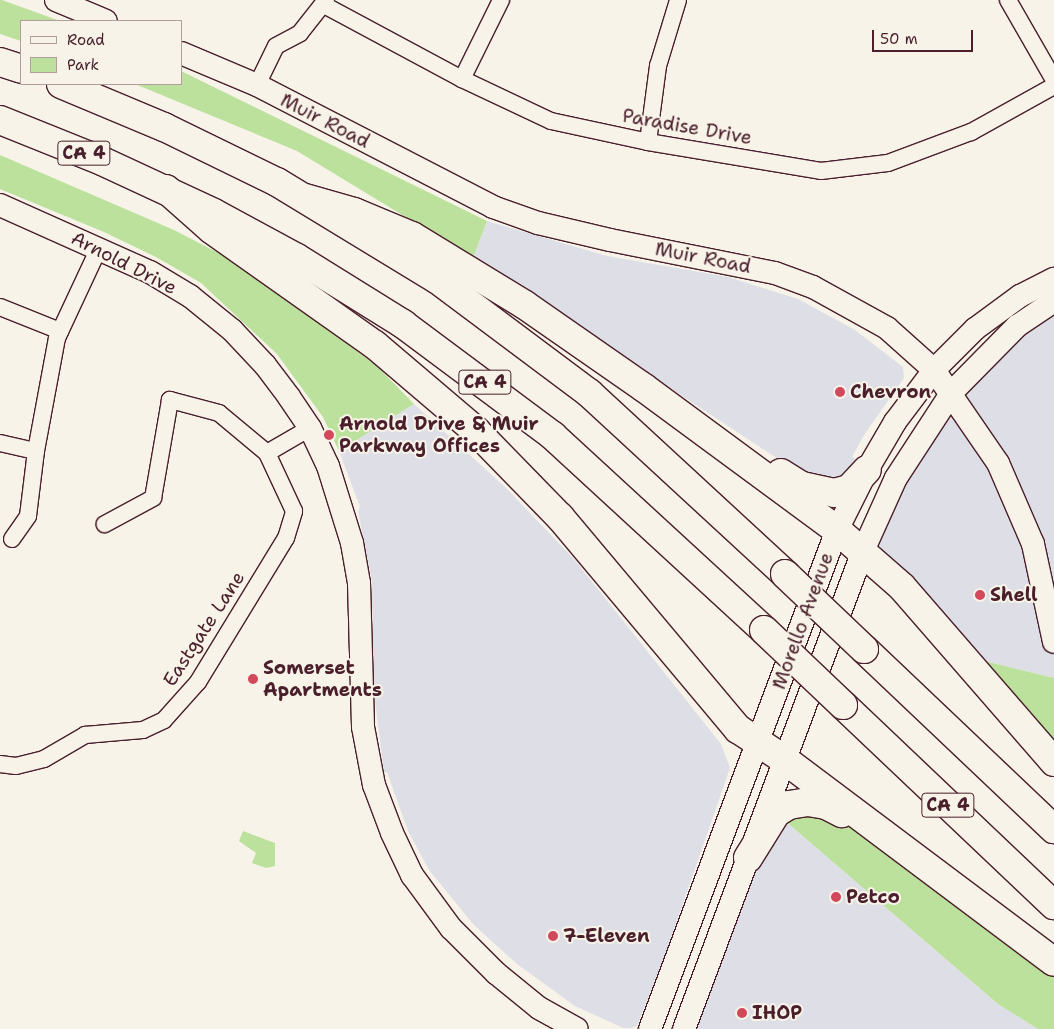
<!DOCTYPE html>
<html>
<head>
<meta charset="utf-8">
<style>
  body { margin:0 }
  #map { position:relative; width:1054px; height:1029px; overflow:hidden; background:#f7f3e8; font-family:"Shantell Sans",sans-serif }
  div>[style] { position:absolute }
  .built>* { inset:0; background:#dedfe6 }
  .green>* { inset:0; background:#bce19c }
  .roads { filter:drop-shadow(1px 0 #4a1f2b) drop-shadow(-1px 0 #4a1f2b) drop-shadow(0 1px #4a1f2b) drop-shadow(0 -1px #4a1f2b) }
  .street>* { height:16px; margin:-8px; padding:0 8px; transform-origin:8px; border-radius:8px; background:#f7f3e8 }
  .secondary>* { height:22px; margin:-11px; padding:0 11px; transform-origin:11px; border-radius:11px; background:#f7f3e8 }
  .highway>* { height:28px; margin:-14px; padding:0 14px; transform-origin:14px; border-radius:14px; background:#f7f3e8 }
  .bridges { filter:drop-shadow(1px 0 #4a1f2b) drop-shadow(-1px 0 #4a1f2b) drop-shadow(0 1px #4a1f2b) drop-shadow(0 -1px #4a1f2b) }
  .highway-bridge>* { height:28px; margin:-14px; padding:0 14px; transform-origin:14px; border-radius:14px; background:#f7f3e8 }
  .dots>* { width:14px; height:14px; translate:-50% -50%; box-sizing:border-box; border:2px solid #f7f3e8; border-radius:50% }
  span { translate:-50% -50%; white-space:nowrap; text-align:center; line-height:1.15; -webkit-text-stroke:4px #f7f3e8; paint-order:stroke }
  .shield-label span { padding:1px 4px; background:#f7f3e8; border:1px solid; border-radius:4px; -webkit-text-stroke-width:0 }
  .shield-label { font-size:18px; color:#4a1f2b; font-weight:700 }
  .street-label { font-size:19px; color:#4a1f2b }
  .poi-label { font-size:19px; color:#4a1f2b; font-weight:700 }
  .left { translate:0 -50%; text-align:left }
  .legend { position:absolute; left:20px; top:20px; width:162px; height:65px; box-sizing:border-box; background:#f7f3e8; border:1px solid #b29e9c; margin:0; padding:6px 9px; list-style:none; font-size:15px; color:#4a1f2b }
  .legend li { display:flex; align-items:center; gap:10px; height:25px }
  .legend b { width:25px; border:1px solid #b29e9c }
  .scale { position:absolute; left:872px; top:30px; width:101px; height:22px; box-sizing:border-box; border:2px solid #4a1f2b; border-top:0; padding-left:6px; font-size:15px; line-height:18px; white-space:nowrap; color:#4a1f2b; -webkit-text-stroke:4px #f7f3e8; paint-order:stroke }
</style>
</head>
<body>
<div id="map">
  <div class="built">
    <i style="clip-path:polygon(487px 221px,607px 256px,728px 277px,798px 299px,855px 330px,903px 367px,904px 378px,864px 435px,852px 457px,857px 460px,849px 471px,836px 479px,807px 478px,473px 258px)"></i>
    <i style="clip-path:polygon(1054px 301px,1054px 678px,964px 656px,863px 551px,952px 392px)"></i>
    <i style="clip-path:polygon(414px 404px,506px 488px,574px 559px,721px 744px,730px 768px,664px 958px,637px 1026px,631px 1028px,623px 1028px,575px 1006px,517px 964px,473px 924px,429px 870px,408px 831px,387px 772px,384px 773px,373px 684px,372px 581px,358px 511px,360px 507px,339px 451px)"></i>
    <i style="clip-path:polygon(776px 813px,998px 1004px,1038px 1029px,684px 1029px)"></i>
  </div>
  <div class="green">
    <i style="clip-path:polygon(0 0,2px 0,60px 21px,21px 21px,21px 41px,0 34px)"></i>
    <i style="clip-path:polygon(181px 71px,487px 221px,473px 258px,297px 151px,135px 84px,181px 84px)"></i>
    <i style="clip-path:polygon(0 155px,174px 230px,230px 259px,375px 364px,414px 404px,339px 451px,323px 417px,277px 354px,201px 283px,156px 257px,104px 232px,0 189px)"></i>
    <i style="clip-path:polygon(964px 656px,1054px 678px,1054px 762px)"></i>
    <i style="clip-path:polygon(826px 805px,1054px 962px,1054px 1029px,1038px 1029px,998px 1004px,776px 813px)"></i>
    <i style="clip-path:polygon(243px 831px,275px 843px,275px 866px,266px 868px,252px 863px,256px 853px,239px 841px)"></i>
  </div>
  <div class="roads">
    <div class="street">
      <i style="left:1008px;top:0;width:92px;rotate:60.1deg"></i>
      <i style="left:324px;top:5px;width:157px;rotate:28.2deg"></i>
      <i style="left:462px;top:79px;width:98px;rotate:25.3deg"></i>
      <i style="left:551px;top:121px;width:99px;rotate:12.2deg"></i>
      <i style="left:648px;top:142px;width:175px;rotate:9.5deg"></i>
      <i style="left:821px;top:171px;width:67px;rotate:-6.8deg"></i>
      <i style="left:888px;top:163px;width:89px;rotate:-20.5deg"></i>
      <i style="left:971px;top:132px;width:95px;rotate:-29deg"></i>
      <i style="left:462px;top:79px;width:88px;rotate:-63.7deg"></i>
      <i style="left:257px;top:85px;width:43px;rotate:-64deg"></i>
      <i style="left:276px;top:46px;width:27px;rotate:-28deg"></i>
      <i style="left:300px;top:33px;width:42px;rotate:-51.8deg"></i>
      <i style="left:648px;top:142px;width:77px;rotate:-82.5deg"></i>
      <i style="left:658px;top:66px;width:69px;rotate:-73.1deg"></i>
      <i style="left:0;top:307px;width:65px;rotate:21.8deg"></i>
      <i style="left:0;top:443px;width:37px;rotate:13deg"></i>
      <i style="left:267px;top:453px;width:50px;rotate:-30.2deg"></i>
      <i style="left:12px;top:539px;width:28px;rotate:-55deg"></i>
      <i style="left:28px;top:516px;width:65px;rotate:-83deg"></i>
      <i style="left:36px;top:451px;width:115px;rotate:-79.5deg"></i>
      <i style="left:57px;top:338px;width:99px;rotate:-65deg"></i>
      <i style="left:0;top:764px;width:16px;rotate:7deg"></i>
      <i style="left:16px;top:766px;width:29px;rotate:-14deg"></i>
      <i style="left:44px;top:759px;width:48px;rotate:-30.3deg"></i>
      <i style="left:85px;top:735px;width:58px;rotate:-4.9deg"></i>
      <i style="left:143px;top:730px;width:23px;rotate:-25deg"></i>
      <i style="left:164px;top:720px;width:51px;rotate:-48.2deg"></i>
      <i style="left:198px;top:682px;width:169px;rotate:-58.6deg"></i>
      <i style="left:286px;top:538px;width:28px;rotate:-73deg"></i>
      <i style="left:294px;top:511px;width:64px;rotate:-115deg"></i>
      <i style="left:267px;top:453px;width:62px;rotate:-140.2deg"></i>
      <i style="left:219px;top:413px;width:51px;rotate:-165.1deg"></i>
      <i style="left:170px;top:400px;width:99px;rotate:99.8deg"></i>
      <i style="left:153px;top:498px;width:55px;rotate:151.6deg"></i>
    </div>
    <div class="secondary">
      <i style="left:56px;top:0;width:54px;rotate:22.8deg"></i>
      <i style="left:181px;top:53px;width:82px;rotate:22.8deg"></i>
      <i style="left:257px;top:85px;width:266px;rotate:27.3deg"></i>
      <i style="left:493px;top:207px;width:48px;rotate:19.6deg"></i>
      <i style="left:538px;top:223px;width:74px;rotate:13.3deg"></i>
      <i style="left:610px;top:240px;width:168px;rotate:11.3deg"></i>
      <i style="left:775px;top:273px;width:40px;rotate:20.2deg"></i>
      <i style="left:813px;top:287px;width:85px;rotate:29deg"></i>
      <i style="left:887px;top:328px;width:63px;rotate:41.8deg"></i>
      <i style="left:934px;top:370px;width:113px;rotate:55.5deg"></i>
      <i style="left:998px;top:463px;width:88px;rotate:66.6deg"></i>
      <i style="left:1033px;top:544px;width:100px;rotate:77.9deg"></i>
      <i style="left:0;top:205px;width:164px;rotate:24.1deg"></i>
      <i style="left:150px;top:272px;width:47px;rotate:31deg"></i>
      <i style="left:190px;top:296px;width:54px;rotate:39deg"></i>
      <i style="left:232px;top:330px;width:48px;rotate:46.7deg"></i>
      <i style="left:265px;top:365px;width:40px;rotate:53deg"></i>
      <i style="left:289px;top:397px;width:37px;rotate:56deg"></i>
      <i style="left:310px;top:428px;width:42px;rotate:64.7deg"></i>
      <i style="left:328px;top:466px;width:81px;rotate:72.7deg"></i>
      <i style="left:352px;top:543px;width:41px;rotate:80.1deg"></i>
      <i style="left:359px;top:583px;width:144px;rotate:88.4deg"></i>
      <i style="left:363px;top:727px;width:59px;rotate:79.3deg"></i>
      <i style="left:374px;top:785px;width:51px;rotate:69.4deg"></i>
      <i style="left:392px;top:833px;width:47px;rotate:64.5deg"></i>
      <i style="left:412px;top:875px;width:66px;rotate:53.7deg"></i>
      <i style="left:451px;top:928px;width:64px;rotate:45deg"></i>
      <i style="left:496px;top:973px;width:55px;rotate:39.1deg"></i>
      <i style="left:539px;top:1008px;width:43px;rotate:28.9deg"></i>
      <i style="left:650px;top:1029px;width:533px;rotate:-69.46deg"></i>
      <i style="left:837px;top:530px;width:67px;rotate:-63.4deg"></i>
      <i style="left:867px;top:470px;width:56px;rotate:-59.7deg"></i>
      <i style="left:895px;top:422px;width:65px;rotate:-53.1deg"></i>
      <i style="left:934px;top:370px;width:58px;rotate:-45deg"></i>
      <i style="left:975px;top:329px;width:56px;rotate:-36.3deg"></i>
      <i style="left:1020px;top:296px;width:38px;rotate:-27deg"></i>
      <i style="left:684px;top:1029px;width:510px;rotate:-69.47deg"></i>
      <i style="left:863px;top:551px;width:80px;rotate:-65.7deg"></i>
      <i style="left:896px;top:478px;width:103px;rotate:-56.9deg"></i>
      <i style="left:952px;top:392px;width:93px;rotate:-45.4deg"></i>
      <i style="left:1017px;top:326px;width:45px;rotate:-34deg"></i>
    </div>
    <div class="highway">
      <i style="left:0;top:62px;width:22px;rotate:18deg"></i>
      <i style="left:61px;top:84px;width:112px;rotate:22.7deg"></i>
      <i style="left:164px;top:127px;width:126px;rotate:26deg"></i>
      <i style="left:277px;top:182px;width:188px;rotate:31.3deg"></i>
      <i style="left:438px;top:280px;width:189px;rotate:36.8deg"></i>
      <i style="left:589px;top:393px;width:267px;rotate:42.7deg"></i>
      <i style="left:0;top:120px;width:110px;rotate:21.9deg"></i>
      <i style="left:102px;top:161px;width:123px;rotate:24.9deg"></i>
      <i style="left:214px;top:213px;width:94px;rotate:28.5deg"></i>
      <i style="left:297px;top:258px;width:125px;rotate:31.9deg"></i>
      <i style="left:403px;top:324px;width:187px;rotate:36.7deg"></i>
      <i style="left:553px;top:436px;width:287px;rotate:42.6deg"></i>
      <i style="left:166px;top:189px;width:60px;rotate:41.6deg"></i>
      <i style="left:211px;top:229px;width:201px;rotate:35.3deg"></i>
      <i style="left:375px;top:345px;width:133px;rotate:40.4deg"></i>
      <i style="left:476px;top:431px;width:120px;rotate:45.7deg"></i>
      <i style="left:560px;top:517px;width:277px;rotate:50deg"></i>
      <i style="left:738px;top:729px;width:56px;rotate:33.4deg"></i>
      <i style="left:785px;top:760px;width:336px;rotate:36.9deg"></i>
      <i style="left:305px;top:198px;width:51px;rotate:15.9deg"></i>
      <i style="left:354px;top:212px;width:63px;rotate:22.5deg"></i>
      <i style="left:412px;top:236px;width:132px;rotate:31.4deg"></i>
      <i style="left:525px;top:305px;width:144px;rotate:34.8deg"></i>
      <i style="left:643px;top:387px;width:241px;rotate:36.4deg"></i>
      <i style="left:837px;top:530px;width:86px;rotate:41.2deg"></i>
      <i style="left:902px;top:587px;width:232px;rotate:49deg"></i>
      <i style="left:781px;top:473px;width:25px;rotate:32deg"></i>
      <i style="left:802px;top:486px;width:33px;rotate:12deg"></i>
      <i style="left:834px;top:493px;width:16px;rotate:-15deg"></i>
      <i style="left:849px;top:489px;width:26px;rotate:-47deg"></i>
      <i style="left:864px;top:649px;width:262px;rotate:43.5deg"></i>
      <i style="left:843px;top:705px;width:291px;rotate:43.5deg"></i>
      <i style="left:748px;top:858px;width:53px;rotate:-58.1deg"></i>
      <i style="left:776px;top:813px;width:15px;rotate:-32deg"></i>
      <i style="left:789px;top:805px;width:19px;rotate:-9deg"></i>
      <i style="left:808px;top:802px;width:18px;rotate:9deg"></i>
      <i style="left:826px;top:805px;width:18px;rotate:27deg"></i>
    </div>
  </div>
  <div class="bridges">
    <div class="highway-bridge">
      <i style="left:785px;top:574px;width:109px;rotate:43.5deg"></i>
      <i style="left:764px;top:630px;width:109px;rotate:43.5deg"></i>
    </div>
  </div>
  <div class="dots">
    <i style="left:840px;top:392px;background:#d1495b"></i>
    <i style="left:329px;top:435px;background:#d1495b"></i>
    <i style="left:980px;top:595px;background:#d1495b"></i>
    <i style="left:253px;top:679px;background:#d1495b"></i>
    <i style="left:836px;top:897px;background:#d1495b"></i>
    <i style="left:553px;top:936px;background:#d1495b"></i>
    <i style="left:742px;top:1013px;background:#d1495b"></i>
  </div>
  <div class="shield-label">
    <span style="left:84px;top:153px">CA 4</span>
    <span style="left:485px;top:382px">CA 4</span>
    <span style="left:948px;top:805px">CA 4</span>
  </div>
  <div class="street-label">
    <span style="left:325px;top:121px;rotate:27deg">Muir Road</span>
    <span style="left:687px;top:127px;rotate:10deg">Paradise Drive</span>
    <span style="left:703px;top:258px;rotate:11deg">Muir Road</span>
    <span style="left:124px;top:263px;rotate:27deg">Arnold Drive</span>
    <span style="left:803px;top:621px;rotate:-70deg">Morello Avenue</span>
    <span style="left:204px;top:629px;rotate:-57deg">Eastgate Lane</span>
  </div>
  <div class="poi-label">
    <span class="left" style="left:850px;top:392px">Chevron</span>
    <span class="left" style="left:339px;top:435px">Arnold Drive &amp; Muir<br>Parkway Offices</span>
    <span class="left" style="left:990px;top:595px">Shell</span>
    <span class="left" style="left:263px;top:679px">Somerset<br>Apartments</span>
    <span class="left" style="left:846px;top:897px">Petco</span>
    <span class="left" style="left:563px;top:936px">7-Eleven</span>
    <span class="left" style="left:752px;top:1013px">IHOP</span>
  </div>
  <ul class="legend">
  <li><b style="height:6px;background:#f7f3e8"></b>Road</li>
  <li><b style="height:14px;background:#bce19c"></b>Park</li>
  </ul>
  <div class="scale">50 m</div>
</div>
</body>
</html>
